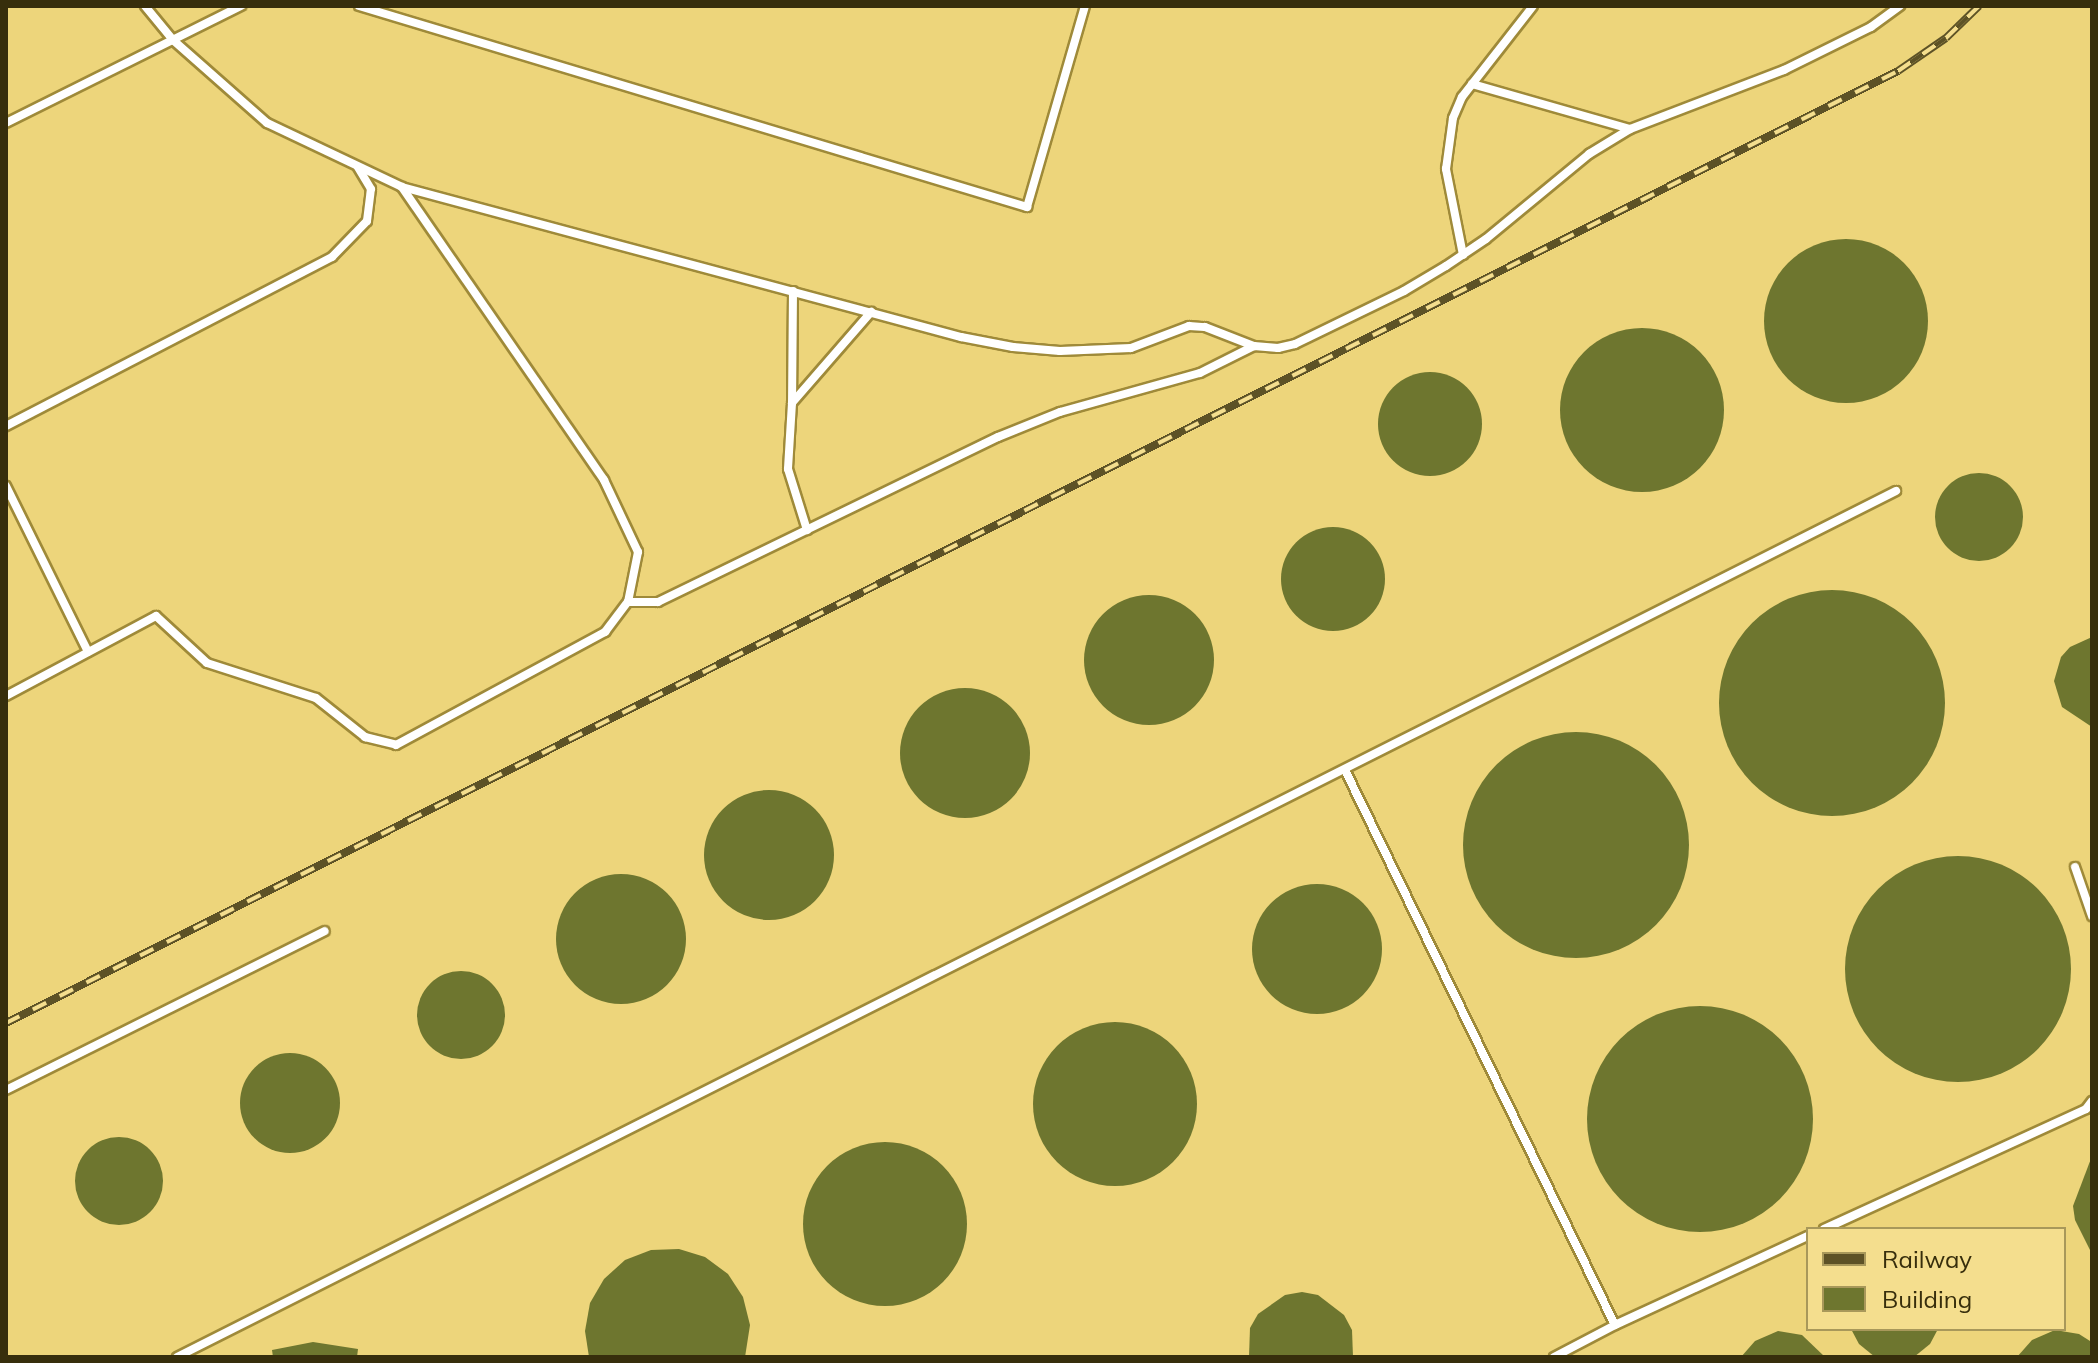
<!DOCTYPE html>
<html>
<head>
<meta charset="utf-8">
<style>
  body { margin:0 }
  #map { position:relative; width:2098px; height:1363px; overflow:hidden; background:#f4de8e; font-family:Mulish,sans-serif }
  div>[style] { position:absolute }
  .built>* { inset:0; background:#edd57b }
  .building>* { inset:0; background:#6e762f }
  .round { border-radius:50% }
  .roads { filter:drop-shadow(2px 0 #9f8a39) drop-shadow(-2px 0 #9f8a39) drop-shadow(0 2px #9f8a39) drop-shadow(0 -2px #9f8a39) }
  .lane>* { height:8px; margin:-4px; padding:0 4px; transform-origin:4px; border-radius:4px; background:#fff }
  .rail>* { height:8px; margin-top:-4px; transform-origin:0; background:repeating-linear-gradient(90deg,#f4de8e 0 15px,#5d5226 0 30px); box-sizing:border-box; border-block:2px solid #5d5226 }
  span { translate:-50% -50%; white-space:nowrap; text-align:center; line-height:1.15; -webkit-text-stroke:8px #f4de8e; paint-order:stroke }
  .frame { position:absolute; inset:0; border:8px solid #372e0c; pointer-events:none }
  .legend { position:absolute; left:1806px; top:1227px; width:260px; height:104px; box-sizing:border-box; background:#f4de8e; border:2px solid #a8985a; margin:0; padding:10px 14px; list-style:none; font-size:24px; color:#372e0c }
  .legend li { display:flex; align-items:center; gap:16px; height:40px }
  .legend b { width:40px; border:2px solid #a8985a }
</style>
</head>
<body>
<div id="map">
  <div class="built">
    <i style="clip-path:polygon(evenodd,6px 6px,2092px 6px,2092px 1357px,6px 1357px,6px 6px,1808px 1229px,2064px 1229px,2064px 1329px,1808px 1329px,1808px 1229px)"></i>
  </div>
  <div class="building">
    <i class="round" style="left:1764px;top:239px;width:164px;height:164px"></i>
    <i class="round" style="left:1560px;top:328px;width:164px;height:164px"></i>
    <i class="round" style="left:1378px;top:372px;width:104px;height:104px"></i>
    <i class="round" style="left:1935px;top:473px;width:88px;height:88px"></i>
    <i class="round" style="left:1281px;top:527px;width:104px;height:104px"></i>
    <i class="round" style="left:1719px;top:590px;width:226px;height:226px"></i>
    <i class="round" style="left:1084px;top:595px;width:130px;height:130px"></i>
    <i style="clip-path:polygon(2092px 637px,2092px 727px,2062px 707px,2054px 681px,2061px 657px,2070px 647px)"></i>
    <i class="round" style="left:900px;top:688px;width:130px;height:130px"></i>
    <i class="round" style="left:1463px;top:732px;width:226px;height:226px"></i>
    <i class="round" style="left:704px;top:790px;width:130px;height:130px"></i>
    <i class="round" style="left:1845px;top:856px;width:226px;height:226px"></i>
    <i class="round" style="left:556px;top:874px;width:130px;height:130px"></i>
    <i class="round" style="left:1252px;top:884px;width:130px;height:130px"></i>
    <i class="round" style="left:417px;top:971px;width:88px;height:88px"></i>
    <i class="round" style="left:1587px;top:1006px;width:226px;height:226px"></i>
    <i class="round" style="left:1033px;top:1022px;width:164px;height:164px"></i>
    <i class="round" style="left:240px;top:1053px;width:100px;height:100px"></i>
    <i class="round" style="left:75px;top:1137px;width:88px;height:88px"></i>
    <i class="round" style="left:803px;top:1142px;width:164px;height:164px"></i>
    <i style="clip-path:polygon(2092px 1156px,2092px 1254px,2075px 1220px,2073px 1206px)"></i>
    <i style="clip-path:polygon(679px 1249px,705px 1257px,728px 1274px,743px 1297px,750px 1325px,745px 1357px,589px 1357px,585px 1331px,590px 1303px,604px 1279px,625px 1260px,651px 1250px)"></i>
    <i style="clip-path:polygon(1302px 1292px,1318px 1295px,1344px 1315px,1352px 1330px,1353px 1357px,1249px 1357px,1250px 1328px,1258px 1314px,1285px 1295px)"></i>
    <i style="clip-path:polygon(1851px 1329px,1938px 1329px,1930px 1344px,1914px 1357px,1875px 1357px,1859px 1344px)"></i>
    <i style="clip-path:polygon(2055px 1330px,2079px 1334px,2090px 1341px,2092px 1357px,2017px 1357px,2032px 1340px)"></i>
    <i style="clip-path:polygon(1778px 1331px,1802px 1335px,1825px 1357px,1741px 1357px,1755px 1341px)"></i>
    <i style="clip-path:polygon(313px 1342px,358px 1349px,357px 1357px,273px 1357px,272px 1350px)"></i>
  </div>
  <div class="roads">
    <div class="lane">
      <i style="left:359px;top:6px;width:698px;rotate:16.75deg"></i>
      <i style="left:1027px;top:207px;width:209px;rotate:-73.9deg"></i>
      <i style="left:1472px;top:84px;width:164px;rotate:15.9deg"></i>
      <i style="left:6px;top:123px;width:263px;rotate:-26.5deg"></i>
      <i style="left:402px;top:187px;width:579px;rotate:15.02deg"></i>
      <i style="left:961px;top:337px;width:53px;rotate:10.9deg"></i>
      <i style="left:1013px;top:347px;width:47px;rotate:4.9deg"></i>
      <i style="left:1060px;top:351px;width:71px;rotate:-2.4deg"></i>
      <i style="left:1131px;top:348px;width:62px;rotate:-20.8deg"></i>
      <i style="left:1189px;top:326px;width:16px;rotate:4deg"></i>
      <i style="left:1205px;top:327px;width:53px;rotate:21.2deg"></i>
      <i style="left:1254px;top:346px;width:24px;rotate:5deg"></i>
      <i style="left:1278px;top:348px;width:17px;rotate:-13deg"></i>
      <i style="left:1295px;top:344px;width:121px;rotate:-25.9deg"></i>
      <i style="left:1404px;top:291px;width:49px;rotate:-30.8deg"></i>
      <i style="left:1446px;top:266px;width:48px;rotate:-34deg"></i>
      <i style="left:1486px;top:239px;width:134px;rotate:-39.5deg"></i>
      <i style="left:1589px;top:154px;width:48px;rotate:-31.4deg"></i>
      <i style="left:1630px;top:129px;width:165px;rotate:-21deg"></i>
      <i style="left:1784px;top:70px;width:97px;rotate:-26.3deg"></i>
      <i style="left:1871px;top:27px;width:36px;rotate:-36deg"></i>
      <i style="left:1463px;top:255px;width:88px;rotate:-101.2deg"></i>
      <i style="left:1446px;top:169px;width:51px;rotate:-82.2deg"></i>
      <i style="left:1453px;top:118px;width:23px;rotate:-67deg"></i>
      <i style="left:1462px;top:97px;width:115px;rotate:-52deg"></i>
      <i style="left:793px;top:291px;width:112px;rotate:90.5deg"></i>
      <i style="left:792px;top:403px;width:121px;rotate:-49deg"></i>
      <i style="left:792px;top:403px;width:66px;rotate:93.5deg"></i>
      <i style="left:788px;top:469px;width:64px;rotate:72.7deg"></i>
      <i style="left:6px;top:426px;width:367px;rotate:-27.4deg"></i>
      <i style="left:332px;top:257px;width:50px;rotate:-45.8deg"></i>
      <i style="left:367px;top:221px;width:32px;rotate:-83deg"></i>
      <i style="left:371px;top:189px;width:26px;rotate:-121deg"></i>
      <i style="left:6px;top:486px;width:185px;rotate:63.7deg"></i>
      <i style="left:628px;top:602px;width:30px"></i>
      <i style="left:658px;top:602px;width:378px;rotate:-25.9deg"></i>
      <i style="left:998px;top:437px;width:67px;rotate:-22deg"></i>
      <i style="left:1060px;top:412px;width:145px;rotate:-15.6deg"></i>
      <i style="left:1200px;top:373px;width:60px;rotate:-26.6deg"></i>
      <i style="left:6px;top:696px;width:170px;rotate:-28.1deg"></i>
      <i style="left:156px;top:616px;width:69px;rotate:42.7deg"></i>
      <i style="left:207px;top:663px;width:114px;rotate:17.8deg"></i>
      <i style="left:316px;top:698px;width:63px;rotate:38.5deg"></i>
      <i style="left:365px;top:737px;width:32px;rotate:14deg"></i>
      <i style="left:396px;top:745px;width:238px;rotate:-28.4deg"></i>
      <i style="left:605px;top:632px;width:38px;rotate:-53deg"></i>
      <i style="left:628px;top:602px;width:51px;rotate:-78.7deg"></i>
      <i style="left:638px;top:552px;width:80px;rotate:-115.3deg"></i>
      <i style="left:604px;top:480px;width:356px;rotate:-124.6deg"></i>
      <i style="left:402px;top:187px;width:149px;rotate:-154.6deg"></i>
      <i style="left:267px;top:123px;width:125px;rotate:-138.6deg"></i>
      <i style="left:173px;top:40px;width:44px;rotate:-129.5deg"></i>
      <i style="left:1345px;top:770px;width:617px;rotate:64.06deg"></i>
      <i style="left:2075px;top:867px;width:52px;rotate:70.9deg"></i>
      <i style="left:6px;top:1090px;width:356px;rotate:-26.5deg"></i>
      <i style="left:1824px;top:1229px;width:288px;rotate:-24.6deg"></i>
      <i style="left:2086px;top:1109px;width:10px;rotate:-53deg"></i>
      <i style="left:177px;top:1357px;width:1925px;rotate:-26.74deg"></i>
      <i style="left:1554px;top:1357px;width:69px;rotate:-27.7deg"></i>
      <i style="left:1615px;top:1325px;width:213px;rotate:-24.8deg"></i>
    </div>
  </div>
  <div class="rail">
    <i style="left:6px;top:1023px;width:2118px;rotate:-26.71deg"></i>
    <i style="left:1898px;top:71px;width:58px;rotate:-34.5deg"></i>
    <i style="left:1946px;top:38px;width:46px;rotate:-44.1deg"></i>
  </div>
  <div class="frame"></div>
  <ul class="legend">
  <li><b style="height:10px;background:#5d5226"></b>Railway</li>
  <li><b style="height:22px;background:#6e762f"></b>Building</li>
  </ul>
</div>
</body>
</html>
